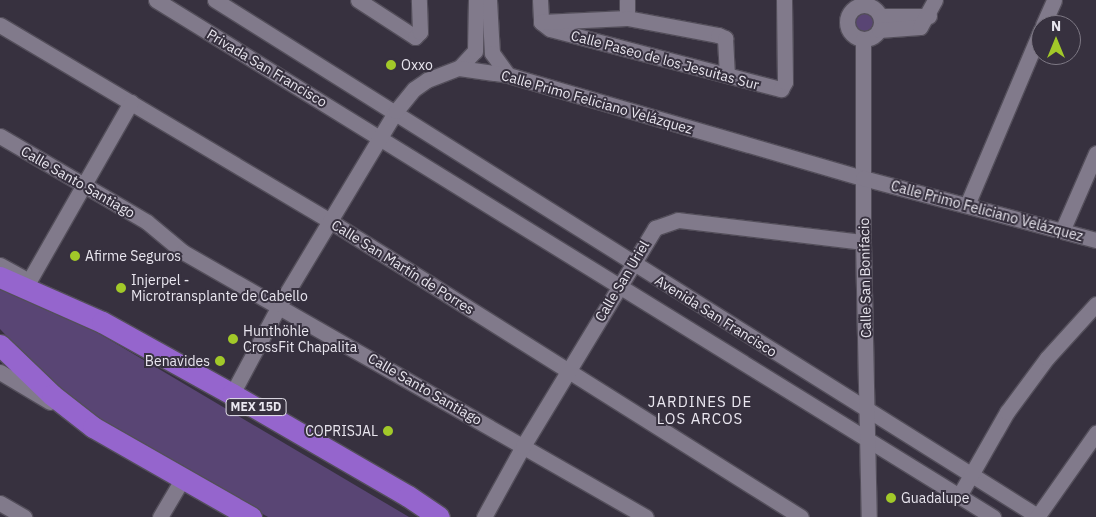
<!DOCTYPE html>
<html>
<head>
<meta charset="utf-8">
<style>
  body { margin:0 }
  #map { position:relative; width:1096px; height:517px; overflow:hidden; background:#37313f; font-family:"IBM Plex Sans",sans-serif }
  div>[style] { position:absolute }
  .green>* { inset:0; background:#594574 }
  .roads { filter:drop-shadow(1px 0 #534e5a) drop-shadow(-1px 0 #534e5a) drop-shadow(0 1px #534e5a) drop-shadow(0 -1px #534e5a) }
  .minor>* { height:15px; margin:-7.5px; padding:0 7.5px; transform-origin:7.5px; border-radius:7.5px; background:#817a8b }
  .minor>.ring { margin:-7.5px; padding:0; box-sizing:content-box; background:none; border:15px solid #817a8b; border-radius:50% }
  .highway>* { height:21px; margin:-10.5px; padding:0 10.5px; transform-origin:10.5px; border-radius:10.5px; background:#9565cd }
  .dots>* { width:14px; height:14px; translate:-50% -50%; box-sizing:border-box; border:2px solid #37313f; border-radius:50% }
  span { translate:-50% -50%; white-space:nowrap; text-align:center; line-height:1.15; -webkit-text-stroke:4px #37313f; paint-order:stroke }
  .shield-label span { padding:1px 4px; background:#37313f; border:1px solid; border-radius:4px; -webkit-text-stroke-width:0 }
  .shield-label { font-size:12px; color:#e9e6ef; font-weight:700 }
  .street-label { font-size:14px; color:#e9e6ef }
  .poi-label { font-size:14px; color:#e9e6ef }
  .left { translate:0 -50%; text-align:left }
  .right { translate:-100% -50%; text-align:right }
  .neighbourhood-label { font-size:15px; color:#e9e6ef; letter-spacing:1px }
  .north { position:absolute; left:1031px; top:15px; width:50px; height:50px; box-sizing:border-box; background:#37313f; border:1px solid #7e7985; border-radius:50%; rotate:0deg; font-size:14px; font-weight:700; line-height:20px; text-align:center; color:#e9e6ef }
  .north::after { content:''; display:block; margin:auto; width:18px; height:22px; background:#a2c929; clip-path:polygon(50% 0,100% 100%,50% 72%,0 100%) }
</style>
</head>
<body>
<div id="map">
  <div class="green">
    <i style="clip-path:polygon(863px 6px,872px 9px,883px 20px,869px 37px,854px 34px,849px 24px,853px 11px)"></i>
    <i style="clip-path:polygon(0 285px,88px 327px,409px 517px,268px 517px,97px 419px,55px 388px,0 329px)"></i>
  </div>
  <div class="roads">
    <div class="minor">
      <i style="left:156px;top:0;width:984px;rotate:31.7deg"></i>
      <i style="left:215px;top:0;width:973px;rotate:32.11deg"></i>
      <i style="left:358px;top:0;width:68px;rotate:33deg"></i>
      <i style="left:415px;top:37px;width:7px;rotate:-45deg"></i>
      <i style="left:420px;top:32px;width:32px;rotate:-92deg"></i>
      <i style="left:489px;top:0;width:53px;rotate:86.8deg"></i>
      <i style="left:492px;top:53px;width:27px;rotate:54deg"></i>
      <i style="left:540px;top:0;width:22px;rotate:87deg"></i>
      <i style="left:541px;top:22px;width:11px;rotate:38deg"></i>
      <i style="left:550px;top:29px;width:239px;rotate:14.6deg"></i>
      <i style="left:781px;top:89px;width:8px;rotate:-60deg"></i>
      <i style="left:785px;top:82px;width:82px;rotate:-90.7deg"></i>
      <i style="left:627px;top:0;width:18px;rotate:90deg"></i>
      <i class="ring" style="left:847px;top:5px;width:19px;height:19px"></i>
      <i style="left:880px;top:16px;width:49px"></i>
      <i style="left:541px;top:22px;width:86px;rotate:-2.7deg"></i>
      <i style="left:627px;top:18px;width:93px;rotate:10.6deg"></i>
      <i style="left:718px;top:35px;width:8px;rotate:23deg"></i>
      <i style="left:725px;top:38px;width:36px;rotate:87deg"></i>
      <i style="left:0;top:25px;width:384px;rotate:30.7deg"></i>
      <i style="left:330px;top:221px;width:556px;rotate:32.15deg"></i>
      <i style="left:1043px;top:25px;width:27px;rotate:-66deg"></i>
      <i style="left:879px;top:30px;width:41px;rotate:-4.2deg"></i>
      <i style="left:920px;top:27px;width:31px;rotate:-61deg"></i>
      <i style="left:863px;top:39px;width:203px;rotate:90deg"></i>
      <i style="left:863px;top:242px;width:275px;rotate:88.8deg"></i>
      <i style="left:459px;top:68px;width:23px;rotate:-47deg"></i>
      <i style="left:475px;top:51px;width:51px;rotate:-88.9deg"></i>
      <i style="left:0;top:136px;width:170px;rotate:30.3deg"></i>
      <i style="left:147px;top:222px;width:47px;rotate:39.8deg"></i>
      <i style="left:183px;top:252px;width:533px;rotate:29.78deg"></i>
      <i style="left:967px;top:205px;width:190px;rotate:-67.1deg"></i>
      <i style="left:1062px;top:231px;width:85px;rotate:-66.4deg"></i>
      <i style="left:0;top:265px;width:25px;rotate:29deg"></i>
      <i style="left:29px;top:281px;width:206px;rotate:-60.3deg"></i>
      <i style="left:0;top:372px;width:58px;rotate:31deg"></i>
      <i style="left:232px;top:394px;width:102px;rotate:-61.9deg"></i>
      <i style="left:280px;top:304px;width:225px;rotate:-59deg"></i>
      <i style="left:396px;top:111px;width:28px;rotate:-51deg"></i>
      <i style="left:414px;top:89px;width:16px;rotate:-35deg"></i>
      <i style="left:427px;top:80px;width:34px;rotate:-21deg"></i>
      <i style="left:459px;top:68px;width:49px;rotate:8.1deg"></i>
      <i style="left:508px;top:75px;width:370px;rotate:16.2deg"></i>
      <i style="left:863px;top:178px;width:241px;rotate:14.9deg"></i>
      <i style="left:959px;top:496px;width:97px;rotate:-60.3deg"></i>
      <i style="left:1007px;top:412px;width:67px;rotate:-53.5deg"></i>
      <i style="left:1047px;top:358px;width:73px;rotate:-47.8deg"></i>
      <i style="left:0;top:503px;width:28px;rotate:30deg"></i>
      <i style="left:160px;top:517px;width:45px;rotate:-59.5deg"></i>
      <i style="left:484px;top:517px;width:81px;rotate:-61.2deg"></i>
      <i style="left:523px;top:446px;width:255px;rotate:-58.8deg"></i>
      <i style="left:655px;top:228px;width:24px;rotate:-19deg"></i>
      <i style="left:678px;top:220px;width:186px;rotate:6.8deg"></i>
      <i style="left:1037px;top:517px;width:103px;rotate:-54.9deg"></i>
    </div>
    <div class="highway">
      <i style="left:0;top:277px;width:111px;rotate:23.8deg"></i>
      <i style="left:102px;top:322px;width:149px;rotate:29deg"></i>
      <i style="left:232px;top:394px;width:203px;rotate:30.1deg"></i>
      <i style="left:408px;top:496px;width:37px;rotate:34deg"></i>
      <i style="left:0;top:345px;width:72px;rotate:43.9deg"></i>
      <i style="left:52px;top:395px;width:52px;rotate:38deg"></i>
      <i style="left:93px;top:427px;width:182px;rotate:29.7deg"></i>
    </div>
  </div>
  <div class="dots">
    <i style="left:391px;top:65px;background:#a2c929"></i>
    <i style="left:75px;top:256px;background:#a2c929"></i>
    <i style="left:121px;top:288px;background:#a2c929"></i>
    <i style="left:233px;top:339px;background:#a2c929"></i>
    <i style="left:220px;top:361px;background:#a2c929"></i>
    <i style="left:388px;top:431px;background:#a2c929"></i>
    <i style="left:891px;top:498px;background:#a2c929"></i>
  </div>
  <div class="shield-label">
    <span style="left:256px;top:407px">MEX 15D</span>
  </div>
  <div class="street-label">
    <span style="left:665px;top:60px;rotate:15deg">Calle Paseo de los Jesuitas Sur</span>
    <span style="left:267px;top:68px;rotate:31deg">Privada San Francisco</span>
    <span style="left:597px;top:102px;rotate:16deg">Calle Primo Feliciano Velázquez</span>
    <span style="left:78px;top:182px;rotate:30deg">Calle Santo Santiago</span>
    <span style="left:987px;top:211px;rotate:15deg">Calle Primo Feliciano Velázquez</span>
    <span style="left:403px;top:267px;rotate:32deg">Calle San Martín de Porres</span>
    <span style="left:865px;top:278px;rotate:-91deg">Calle San Bonifacio</span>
    <span style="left:622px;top:281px;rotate:-59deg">Calle San Uriel</span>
    <span style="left:716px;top:316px;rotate:32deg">Avenida San Francisco</span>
    <span style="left:425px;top:389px;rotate:30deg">Calle Santo Santiago</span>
  </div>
  <div class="poi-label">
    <span class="left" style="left:401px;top:65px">Oxxo</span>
    <span class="left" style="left:85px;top:256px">Afirme Seguros</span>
    <span class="left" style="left:131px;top:288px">Injerpel -<br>Microtransplante de Cabello</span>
    <span class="left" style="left:243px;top:339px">Hunthöhle<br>CrossFit Chapalita</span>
    <span class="right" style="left:210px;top:361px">Benavides</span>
    <span class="right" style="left:378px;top:431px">COPRISJAL</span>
    <span class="left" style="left:901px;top:498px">Guadalupe</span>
  </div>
  <div class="neighbourhood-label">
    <span style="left:700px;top:410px">JARDINES DE<br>LOS ARCOS</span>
  </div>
  <div class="north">N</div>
</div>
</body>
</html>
